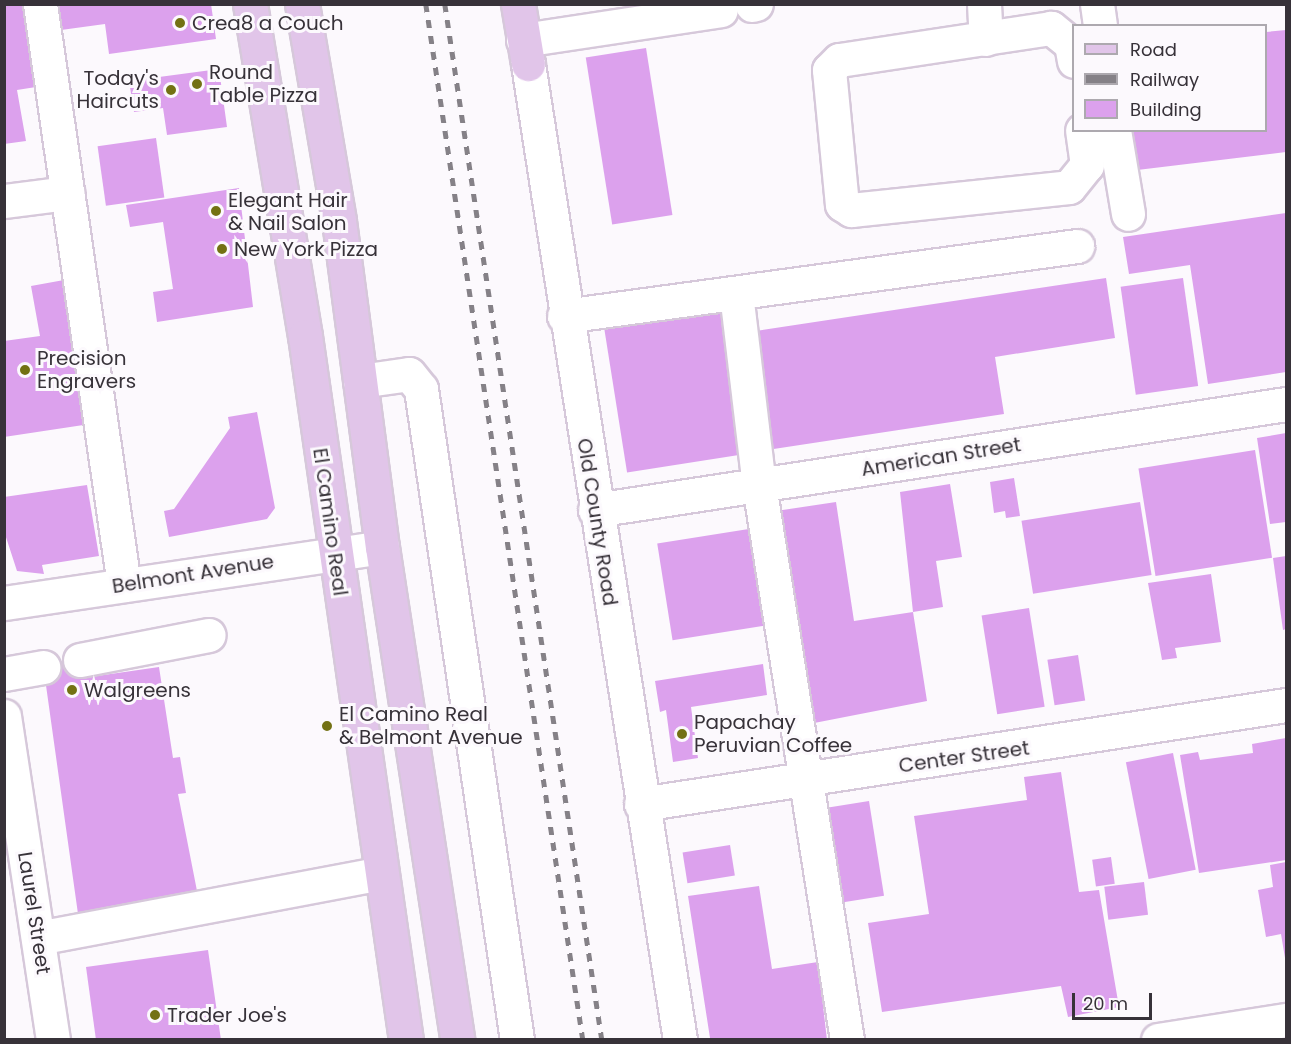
<!DOCTYPE html>
<html>
<head>
<meta charset="utf-8">
<style>
  body { margin:0 }
  #map { position:relative; width:1291px; height:1044px; overflow:hidden; background:#fcf9fd; font-family:Poppins,sans-serif }
  div>[style] { position:absolute }
  .building>* { inset:0; background:#dca1ed; transform-origin:0 0 }
  .roads { filter:drop-shadow(2px 0 #d6c8da) drop-shadow(-2px 0 #d6c8da) drop-shadow(0 2px #d6c8da) drop-shadow(0 -2px #d6c8da) }
  .minor>* { height:33px; margin:-16.5px; padding:0 16.5px; transform-origin:16.5px; border-radius:16.5px; background:#fff }
  .major>* { height:33px; margin:-16.5px; padding:0 16.5px; transform-origin:16.5px; border-radius:16.5px; background:#e1c5e9 }
  .rail>* { height:4.5px; margin-top:-2.25px; transform-origin:0; background:repeating-linear-gradient(90deg,#858187 0 8px,transparent 0 16px) }
  .dots>* { width:16px; height:16px; translate:-50% -50%; box-sizing:border-box; border:3px solid #fcf9fd; border-radius:50% }
  span { translate:-50% -50%; white-space:nowrap; text-align:center; line-height:1.15; -webkit-text-stroke:6px #fcf9fd; paint-order:stroke }
  .poi-label { font-size:20px; color:#373239 }
  .left { translate:0 -50%; text-align:left }
  .right { translate:-100% -50%; text-align:right }
  .street-label { font-size:20px; color:#373239 }
  .frame { position:absolute; inset:0; border:6px solid #373239; pointer-events:none }
  .legend { position:absolute; left:1072px; top:24px; width:195px; height:108px; box-sizing:border-box; background:#fcf9fd; border:2px solid #ada9af; margin:0; padding:8px 10px; list-style:none; font-size:18px; color:#373239 }
  .legend li { display:flex; align-items:center; gap:12px; height:30px }
  .legend b { width:30px; border:2px solid #ada9af }
  .scale { position:absolute; left:1072px; top:993px; width:80px; height:27px; box-sizing:border-box; border:3px solid #373239; border-top:0; padding-left:8px; font-size:18px; line-height:21px; white-space:nowrap; color:#373239; -webkit-text-stroke:4px #fcf9fd; paint-order:stroke }
</style>
</head>
<body>
<div id="map">
  <div class="building">
    <i style="clip-path:polygon(4px 4px,22px 4px,36px 87px,17px 90px,26px 141px,4px 144px)"></i>
    <i style="clip-path:polygon(57px 4px,211px 4px,216px 39px,109px 54px,105px 24px,61px 30px)"></i>
    <i style="clip-path:polygon(1286px 30px,1286px 152px,1129px 171px,1124px 130px,1266px 130px,1266px 32px)"></i>
    <i style="left:646px;top:48px;width:169px;height:61px;rotate:81deg"></i>
    <i style="clip-path:polygon(219px 69px,227px 127px,167px 135px,163px 108px,134px 112px,129px 81px)"></i>
    <i style="left:156px;top:138px;width:60px;height:59px;rotate:82deg"></i>
    <i style="clip-path:polygon(239px 188px,253px 307px,157px 322px,153px 292px,173px 289px,163px 222px,130px 227px,126px 205px)"></i>
    <i style="clip-path:polygon(1286px 213px,1286px 372px,1208px 384px,1190px 265px,1129px 274px,1123px 237px)"></i>
    <i style="clip-path:polygon(1106px 278px,1115px 338px,995px 357px,1004px 414px,767px 450px,749px 332px)"></i>
    <i style="left:1183px;top:278px;width:109px;height:63px;rotate:82deg"></i>
    <i style="clip-path:polygon(64px 280px,90px 424px,4px 437px,4px 341px,40px 336px,31px 286px)"></i>
    <i style="left:720px;top:305px;width:151px;height:118px;rotate:81deg"></i>
    <i style="clip-path:polygon(257px 412px,275px 508px,267px 519px,169px 537px,164px 511px,174px 509px,230px 428px,228px 417px)"></i>
    <i style="clip-path:polygon(1286px 433px,1286px 522px,1270px 524px,1257px 438px)"></i>
    <i style="left:1255px;top:450px;width:109px;height:118px;rotate:81deg"></i>
    <i style="clip-path:polygon(1014px 478px,1020px 516px,1006px 518px,1005px 511px,994px 513px,990px 482px)"></i>
    <i style="clip-path:polygon(950px 484px,962px 557px,936px 561px,943px 607px,913px 612px,900px 492px)"></i>
    <i style="clip-path:polygon(87px 485px,99px 556px,42px 565px,44px 574px,17px 571px,4px 531px,4px 497px)"></i>
    <i style="clip-path:polygon(836px 502px,854px 621px,913px 612px,927px 701px,809px 724px,776px 511px)"></i>
    <i style="left:1140px;top:502px;width:74px;height:120px;rotate:81deg"></i>
    <i style="left:755px;top:528px;width:98px;height:99px;rotate:81deg"></i>
    <i style="clip-path:polygon(1286px 556px,1286px 629px,1283px 630px,1273px 558px)"></i>
    <i style="clip-path:polygon(1211px 574px,1221px 642px,1175px 648px,1177px 658px,1162px 660px,1148px 583px)"></i>
    <i style="left:1029px;top:608px;width:100px;height:48px;rotate:81deg"></i>
    <i style="left:1078px;top:655px;width:46px;height:31px;rotate:81deg"></i>
    <i style="clip-path:polygon(80px 659px,83px 678px,159px 667px,173px 758px,180px 757px,186px 793px,178px 794px,198px 896px,78px 914px,43px 664px)"></i>
    <i style="clip-path:polygon(763px 664px,767px 695px,691px 707px,698px 758px,673px 762px,666px 710px,660px 712px,655px 681px)"></i>
    <i style="clip-path:polygon(1286px 738px,1286px 860px,1199px 873px,1180px 755px,1198px 752px,1200px 760px,1253px 753px,1252px 744px)"></i>
    <i style="left:1173px;top:753px;width:119px;height:48px;rotate:79deg"></i>
    <i style="clip-path:polygon(1061px 772px,1079px 892px,1099px 890px,1119px 1007px,1068px 1017px,1061px 986px,882px 1012px,868px 923px,929px 914px,914px 816px,1027px 800px,1024px 777px)"></i>
    <i style="left:869px;top:801px;width:96px;height:49px;rotate:81deg"></i>
    <i style="left:730px;top:845px;width:31px;height:48px;rotate:81deg"></i>
    <i style="left:1111px;top:857px;width:27px;height:19px;rotate:82deg"></i>
    <i style="clip-path:polygon(1286px 862px,1286px 958px,1285px 958px,1281px 934px,1266px 937px,1258px 890px,1273px 887px,1270px 865px)"></i>
    <i style="left:1144px;top:882px;width:33px;height:40px;rotate:83deg"></i>
    <i style="clip-path:polygon(759px 886px,772px 969px,818px 962px,827px 1040px,710px 1038px,688px 896px)"></i>
    <i style="clip-path:polygon(208px 950px,221px 1040px,96px 1040px,86px 967px)"></i>
  </div>
  <div class="roads">
    <div class="minor">
      <i style="left:40px;top:4px;width:587px;rotate:81.77deg"></i>
      <i style="left:984px;top:4px;width:35px;rotate:87deg"></i>
      <i style="left:1097px;top:4px;width:22px;rotate:82deg"></i>
      <i style="left:752px;top:5px;width:4px;rotate:-14deg"></i>
      <i style="left:523px;top:40px;width:200px;rotate:-8.6deg"></i>
      <i style="left:1074px;top:61px;width:17px;rotate:-100deg"></i>
      <i style="left:1071px;top:44px;width:26px;rotate:-141deg"></i>
      <i style="left:1051px;top:28px;width:214px;rotate:171.4deg"></i>
      <i style="left:839px;top:60px;width:14px;rotate:135deg"></i>
      <i style="left:829px;top:70px;width:135px;rotate:84.5deg"></i>
      <i style="left:842px;top:204px;width:11px;rotate:34deg"></i>
      <i style="left:851px;top:210px;width:219px;rotate:-6deg"></i>
      <i style="left:1069px;top:187px;width:28px;rotate:-51deg"></i>
      <i style="left:1087px;top:165px;width:35px;rotate:-98deg"></i>
      <i style="left:528px;top:64px;width:988px;rotate:81.15deg"></i>
      <i style="left:1114px;top:130px;width:85px;rotate:80.5deg"></i>
      <i style="left:4px;top:201px;width:64px;rotate:-7.2deg"></i>
      <i style="left:736px;top:293px;width:193px;rotate:83.2deg"></i>
      <i style="left:759px;top:485px;width:562px;rotate:80.99deg"></i>
      <i style="left:564px;top:316px;width:518px;rotate:-7.77deg"></i>
      <i style="left:360px;top:381px;width:49px;rotate:-8.1deg"></i>
      <i style="left:409px;top:374px;width:19px;rotate:51deg"></i>
      <i style="left:421px;top:389px;width:658px;rotate:81.61deg"></i>
      <i style="left:595px;top:510px;width:699px;rotate:-8.72deg"></i>
      <i style="left:4px;top:603px;width:382px;rotate:-8.4deg"></i>
      <i style="left:80px;top:660px;width:131px;rotate:-11deg"></i>
      <i style="left:4px;top:674px;width:40px;rotate:-10deg"></i>
      <i style="left:4px;top:716px;width:328px;rotate:81.4deg"></i>
      <i style="left:641px;top:804px;width:653px;rotate:-8.73deg"></i>
      <i style="left:38px;top:938px;width:349px;rotate:-10.7deg"></i>
      <i style="left:1158px;top:1040px;width:130px;rotate:-8.9deg"></i>
    </div>
    <div class="major">
      <i style="left:250px;top:4px;width:337px;rotate:80.6deg"></i>
      <i style="left:305px;top:336px;width:711px;rotate:81.84deg"></i>
      <i style="left:302px;top:4px;width:220px;rotate:80.3deg"></i>
      <i style="left:339px;top:221px;width:329px;rotate:82.5deg"></i>
      <i style="left:382px;top:547px;width:499px;rotate:81.3deg"></i>
      <i style="left:518px;top:4px;width:61px;rotate:80.5deg"></i>
    </div>
  </div>
  <div class="rail">
    <i style="left:426px;top:4px;width:1048px;rotate:81.38deg"></i>
    <i style="left:445px;top:4px;width:1048px;rotate:81.38deg"></i>
  </div>
  <div class="dots">
    <i style="left:180px;top:23px;background:#737114"></i>
    <i style="left:197px;top:84px;background:#737114"></i>
    <i style="left:171px;top:90px;background:#737114"></i>
    <i style="left:216px;top:211px;background:#737114"></i>
    <i style="left:222px;top:249px;background:#737114"></i>
    <i style="left:25px;top:370px;background:#737114"></i>
    <i style="left:72px;top:690px;background:#737114"></i>
    <i style="left:327px;top:726px;background:#737114"></i>
    <i style="left:682px;top:734px;background:#737114"></i>
    <i style="left:155px;top:1015px;background:#737114"></i>
  </div>
  <div class="poi-label">
    <span class="left" style="left:192px;top:23px">Crea8 a Couch</span>
    <span class="left" style="left:209px;top:84px">Round<br>Table Pizza</span>
    <span class="right" style="left:159px;top:90px">Today's<br>Haircuts</span>
    <span class="left" style="left:228px;top:212px">Elegant Hair<br>&amp; Nail Salon</span>
    <span class="left" style="left:234px;top:249px">New York Pizza</span>
    <span class="left" style="left:37px;top:370px">Precision<br>Engravers</span>
    <span class="left" style="left:84px;top:690px">Walgreens</span>
    <span class="left" style="left:339px;top:726px">El Camino Real<br>&amp; Belmont Avenue</span>
    <span class="left" style="left:694px;top:734px">Papachay<br>Peruvian Coffee</span>
    <span class="left" style="left:167px;top:1015px">Trader Joe's</span>
  </div>
  <div class="street-label">
    <span style="left:941px;top:457px;rotate:-9deg">American Street</span>
    <span style="left:330px;top:522px;rotate:82deg">El Camino Real</span>
    <span style="left:597px;top:522px;rotate:81deg">Old County Road</span>
    <span style="left:193px;top:574px;rotate:-9deg">Belmont Avenue</span>
    <span style="left:964px;top:757px;rotate:-8deg">Center Street</span>
    <span style="left:34px;top:913px;rotate:81deg">Laurel Street</span>
  </div>
  <div class="frame"></div>
  <ul class="legend">
  <li><b style="height:8px;background:#e1c5e9"></b>Road</li>
  <li><b style="height:8px;background:#858187"></b>Railway</li>
  <li><b style="height:16px;background:#dca1ed"></b>Building</li>
  </ul>
  <div class="scale">20 m</div>
</div>
</body>
</html>
